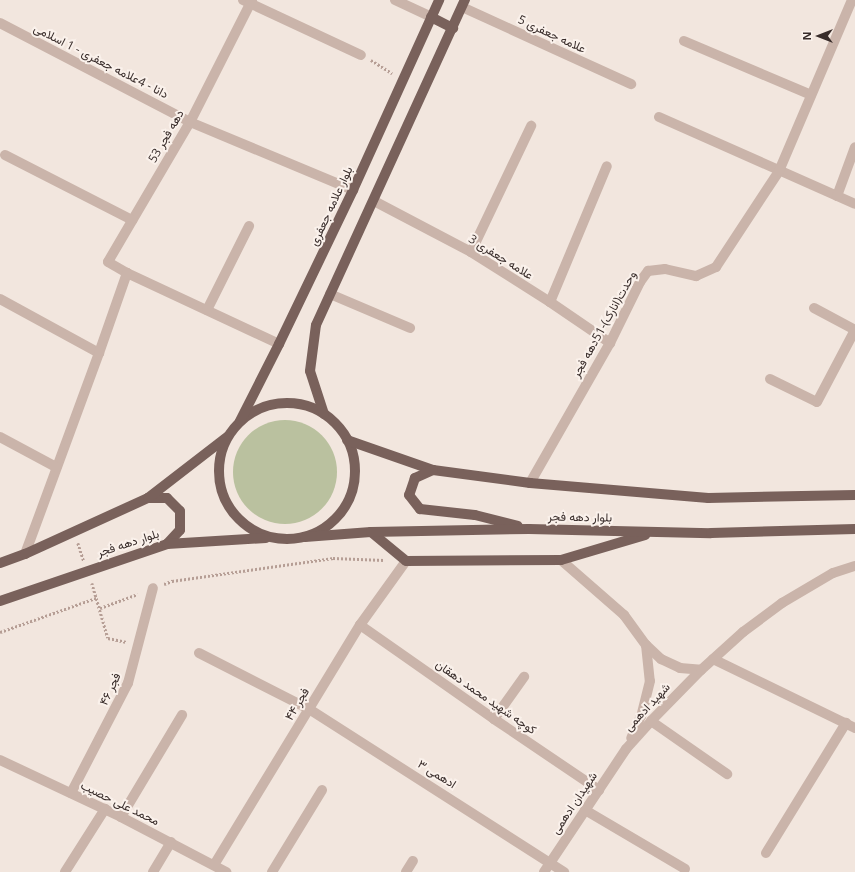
<!DOCTYPE html>
<html>
<head>
<meta charset="utf-8">
<style>
  body { margin:0 }
  #map { position:relative; width:855px; height:872px; overflow:hidden; background:#f2e6de; font-family:"Open Sans",Vazirmatn,sans-serif }
  div>[style] { position:absolute }
  .green>* { inset:0; background:#bac19f }
  .round { border-radius:50% }
  .path>* { height:2.5px; margin-top:-1.25px; transform-origin:0; background:repeating-linear-gradient(90deg,#b69e95 0 2px,transparent 0 4px) }
  .minor>* { height:10px; margin:-5px; padding:0 5px; transform-origin:5px; border-radius:5px; background:#cab4aa }
  .major>* { height:10px; margin:-5px; padding:0 5px; transform-origin:5px; border-radius:5px; background:#79615b }
  .major>.ring { margin:-5px; padding:0; box-sizing:content-box; background:none; border:10px solid #79615b; border-radius:50% }
  span { translate:-50% -50%; white-space:nowrap; text-align:center; line-height:1.15; -webkit-text-stroke:4px #faf1eb; paint-order:stroke }
  .street-label { font-size:12px; color:#382c2a }
  .north { position:absolute; left:799px; top:16px; width:40px; height:40px; -webkit-text-stroke:3px #faf1eb; paint-order:stroke; rotate:270deg; font-size:11px; font-weight:700; line-height:16px; text-align:center; color:#382c2a }
  .north::after { content:''; display:block; margin:auto; width:14px; height:18px; background:#382c2a; clip-path:polygon(50% 0,100% 100%,50% 72%,0 100%) }
</style>
</head>
<body>
<div id="map">
  <div class="green">
    <i class="round" style="left:233px;top:420px;width:104px;height:104px"></i>
  </div>
  <div class="path">
    <i style="left:371px;top:60px;width:25px;rotate:32deg"></i>
    <i style="left:78px;top:543px;width:19px;rotate:72deg"></i>
    <i style="left:92px;top:583px;width:57px;rotate:73.8deg"></i>
    <i style="left:108px;top:638px;width:19px;rotate:12deg"></i>
    <i style="left:164px;top:584px;width:9px;rotate:-21deg"></i>
    <i style="left:172px;top:581px;width:163px;rotate:-8.1deg"></i>
    <i style="left:333px;top:558px;width:51px;rotate:2.2deg"></i>
    <i style="left:100px;top:608px;width:40px;rotate:-20.2deg"></i>
    <i style="left:0;top:632px;width:102px;rotate:-19.5deg"></i>
  </div>
  <div class="minor">
    <i style="left:243px;top:0;width:130px;rotate:25deg"></i>
    <i style="left:252px;top:0;width:137px;rotate:116.9deg"></i>
    <i style="left:190px;top:122px;width:162px;rotate:120.4deg"></i>
    <i style="left:108px;top:262px;width:22px;rotate:30deg"></i>
    <i style="left:127px;top:273px;width:168px;rotate:25deg"></i>
    <i style="left:395px;top:0;width:40px;rotate:25deg"></i>
    <i style="left:462px;top:7px;width:186px;rotate:24.5deg"></i>
    <i style="left:0;top:23px;width:214px;rotate:27.5deg"></i>
    <i style="left:190px;top:122px;width:177px;rotate:22.6deg"></i>
    <i style="left:684px;top:41px;width:138px;rotate:23deg"></i>
    <i style="left:659px;top:117px;width:214px;rotate:23.9deg"></i>
    <i style="left:5px;top:155px;width:143px;rotate:27.1deg"></i>
    <i style="left:837px;top:196px;width:52px;rotate:-69.8deg"></i>
    <i style="left:374px;top:201px;width:110px;rotate:27.7deg"></i>
    <i style="left:471px;top:252px;width:93px;rotate:32.3deg"></i>
    <i style="left:550px;top:302px;width:73px;rotate:34.3deg"></i>
    <i style="left:471px;top:252px;width:140px;rotate:-64.5deg"></i>
    <i style="left:330px;top:294px;width:87px;rotate:23deg"></i>
    <i style="left:0;top:299px;width:113px;rotate:28.6deg"></i>
    <i style="left:99px;top:353px;width:214px;rotate:110.2deg"></i>
    <i style="left:550px;top:302px;width:147px;rotate:-67.3deg"></i>
    <i style="left:814px;top:308px;width:47px;rotate:28.2deg"></i>
    <i style="left:207px;top:310px;width:94px;rotate:-63.4deg"></i>
    <i style="left:99px;top:353px;width:85px;rotate:-70.7deg"></i>
    <i style="left:770px;top:379px;width:52px;rotate:26.1deg"></i>
    <i style="left:817px;top:402px;width:81px;rotate:-62.2deg"></i>
    <i style="left:0;top:437px;width:64px;rotate:28.2deg"></i>
    <i style="left:530px;top:483px;width:161px;rotate:-60.3deg"></i>
    <i style="left:610px;top:343px;width:68px;rotate:-63.8deg"></i>
    <i style="left:640px;top:282px;width:14px;rotate:-54deg"></i>
    <i style="left:648px;top:271px;width:17px;rotate:-7deg"></i>
    <i style="left:665px;top:269px;width:32px;rotate:13deg"></i>
    <i style="left:696px;top:276px;width:22px;rotate:-24deg"></i>
    <i style="left:716px;top:267px;width:115px;rotate:-56.7deg"></i>
    <i style="left:779px;top:171px;width:186px;rotate:-66.9deg"></i>
    <i style="left:561px;top:560px;width:84px;rotate:41.1deg"></i>
    <i style="left:624px;top:615px;width:37px;rotate:54deg"></i>
    <i style="left:646px;top:645px;width:36px;rotate:84deg"></i>
    <i style="left:650px;top:681px;width:36px;rotate:104deg"></i>
    <i style="left:641px;top:716px;width:24px;rotate:114deg"></i>
    <i style="left:360px;top:625px;width:164px;rotate:35deg"></i>
    <i style="left:494px;top:719px;width:127px;rotate:34.1deg"></i>
    <i style="left:646px;top:645px;width:21px;rotate:43deg"></i>
    <i style="left:661px;top:659px;width:21px;rotate:25deg"></i>
    <i style="left:680px;top:668px;width:21px;rotate:5deg"></i>
    <i style="left:199px;top:653px;width:123px;rotate:27deg"></i>
    <i style="left:309px;top:709px;width:303px;rotate:32.6deg"></i>
    <i style="left:713px;top:659px;width:158px;rotate:25.9deg"></i>
    <i style="left:494px;top:719px;width:52px;rotate:-54.5deg"></i>
    <i style="left:651px;top:721px;width:93px;rotate:34.9deg"></i>
    <i style="left:0;top:760px;width:134px;rotate:25.2deg"></i>
    <i style="left:121px;top:817px;width:119px;rotate:27.6deg"></i>
    <i style="left:71px;top:793px;width:124px;rotate:-62.6deg"></i>
    <i style="left:128px;top:683px;width:98px;rotate:-75.3deg"></i>
    <i style="left:585px;top:810px;width:116px;rotate:30.5deg"></i>
    <i style="left:121px;top:817px;width:119px;rotate:-59.1deg"></i>
    <i style="left:766px;top:853px;width:153px;rotate:-58.4deg"></i>
    <i style="left:214px;top:865px;width:281px;rotate:-58.7deg"></i>
    <i style="left:360px;top:625px;width:79px;rotate:-54.3deg"></i>
    <i style="left:65px;top:872px;width:75px;rotate:-57.6deg"></i>
    <i style="left:153px;top:872px;width:35px;rotate:-59deg"></i>
    <i style="left:272px;top:872px;width:96px;rotate:-58.6deg"></i>
    <i style="left:406px;top:872px;width:13px;rotate:-58deg"></i>
    <i style="left:544px;top:872px;width:148px;rotate:-56.3deg"></i>
    <i style="left:626px;top:749px;width:38px;rotate:-48deg"></i>
    <i style="left:651px;top:721px;width:71px;rotate:-45.6deg"></i>
    <i style="left:701px;top:670px;width:57px;rotate:-42.1deg"></i>
    <i style="left:743px;top:632px;width:49px;rotate:-36.6deg"></i>
    <i style="left:782px;top:603px;width:59px;rotate:-30.5deg"></i>
    <i style="left:833px;top:573px;width:23px;rotate:-18deg"></i>
  </div>
  <div class="major">
    <i style="left:431px;top:17px;width:25px;rotate:27deg"></i>
    <i class="ring" style="left:219px;top:403px;width:126px;height:126px"></i>
    <i style="left:324px;top:414px;width:45px;rotate:-108deg"></i>
    <i style="left:310px;top:371px;width:46px;rotate:-82.6deg"></i>
    <i style="left:316px;top:325px;width:358px;rotate:-65.4deg"></i>
    <i style="left:240px;top:421px;width:86px;rotate:-63.1deg"></i>
    <i style="left:279px;top:344px;width:171px;rotate:-64.3deg"></i>
    <i style="left:353px;top:190px;width:209px;rotate:-65.6deg"></i>
    <i style="left:347px;top:440px;width:91px;rotate:19.2deg"></i>
    <i style="left:433px;top:470px;width:98px;rotate:7.6deg"></i>
    <i style="left:530px;top:483px;width:179px;rotate:4.8deg"></i>
    <i style="left:708px;top:498px;width:147px;rotate:-1.2deg"></i>
    <i style="left:433px;top:470px;width:20px;rotate:156deg"></i>
    <i style="left:415px;top:478px;width:18px;rotate:109deg"></i>
    <i style="left:409px;top:495px;width:18px;rotate:52deg"></i>
    <i style="left:420px;top:509px;width:55px;rotate:6.2deg"></i>
    <i style="left:475px;top:515px;width:44px;rotate:14.3deg"></i>
    <i style="left:148px;top:498px;width:19px"></i>
    <i style="left:167px;top:498px;width:18px;rotate:45deg"></i>
    <i style="left:180px;top:511px;width:19px;rotate:90deg"></i>
    <i style="left:180px;top:530px;width:19px;rotate:133deg"></i>
    <i style="left:371px;top:532px;width:45px;rotate:39.6deg"></i>
    <i style="left:406px;top:561px;width:155px;rotate:-0.4deg"></i>
    <i style="left:561px;top:560px;width:88px;rotate:-16.6deg"></i>
    <i style="left:305px;top:537px;width:66px;rotate:-4.3deg"></i>
    <i style="left:371px;top:532px;width:158px;rotate:-1.1deg"></i>
    <i style="left:529px;top:529px;width:182px;rotate:1.3deg"></i>
    <i style="left:711px;top:533px;width:144px;rotate:-1.6deg"></i>
    <i style="left:0;top:563px;width:27px;rotate:-20deg"></i>
    <i style="left:25px;top:554px;width:135px;rotate:-24.5deg"></i>
    <i style="left:148px;top:498px;width:100px;rotate:-37.7deg"></i>
    <i style="left:0;top:601px;width:176px;rotate:-18.8deg"></i>
    <i style="left:167px;top:544px;width:99px;rotate:-3.5deg"></i>
  </div>
  <div class="street-label">
    <span style="left:552px;top:34px;rotate:25deg">علامه جعفری 5</span>
    <span style="left:101px;top:61px;rotate:27deg">دانا - 4علامه جعفری - 1 اسلامی</span>
    <span style="left:166px;top:136px;rotate:-60deg">دهه فجر 53</span>
    <span style="left:331px;top:206px;rotate:-65deg">بلوار علامه جعفری</span>
    <span style="left:501px;top:257px;rotate:32deg">علامه جعفری 3</span>
    <span style="left:604px;top:324px;rotate:-61deg">وحدت(انارک)-51دهه فجر</span>
    <span style="left:580px;top:517px;rotate:1deg">بلوار دهه فجر</span>
    <span style="left:128px;top:543px;rotate:-18deg">بلوار دهه فجر</span>
    <span style="left:110px;top:689px;rotate:-65deg">فجر ۴۶</span>
    <span style="left:486px;top:697px;rotate:35deg">کوچه شهید محمد دهقان</span>
    <span style="left:297px;top:704px;rotate:-59deg">فجر ۴۴</span>
    <span style="left:647px;top:707px;rotate:-47deg">شهید ادهمی</span>
    <span style="left:437px;top:774px;rotate:32deg">ادهمی ۳</span>
    <span style="left:120px;top:803px;rotate:26deg">محمد علی حصیب</span>
    <span style="left:574px;top:803px;rotate:-56deg">شهیدان ادهمی</span>
  </div>
  <div class="north">N</div>
</div>
</body>
</html>
